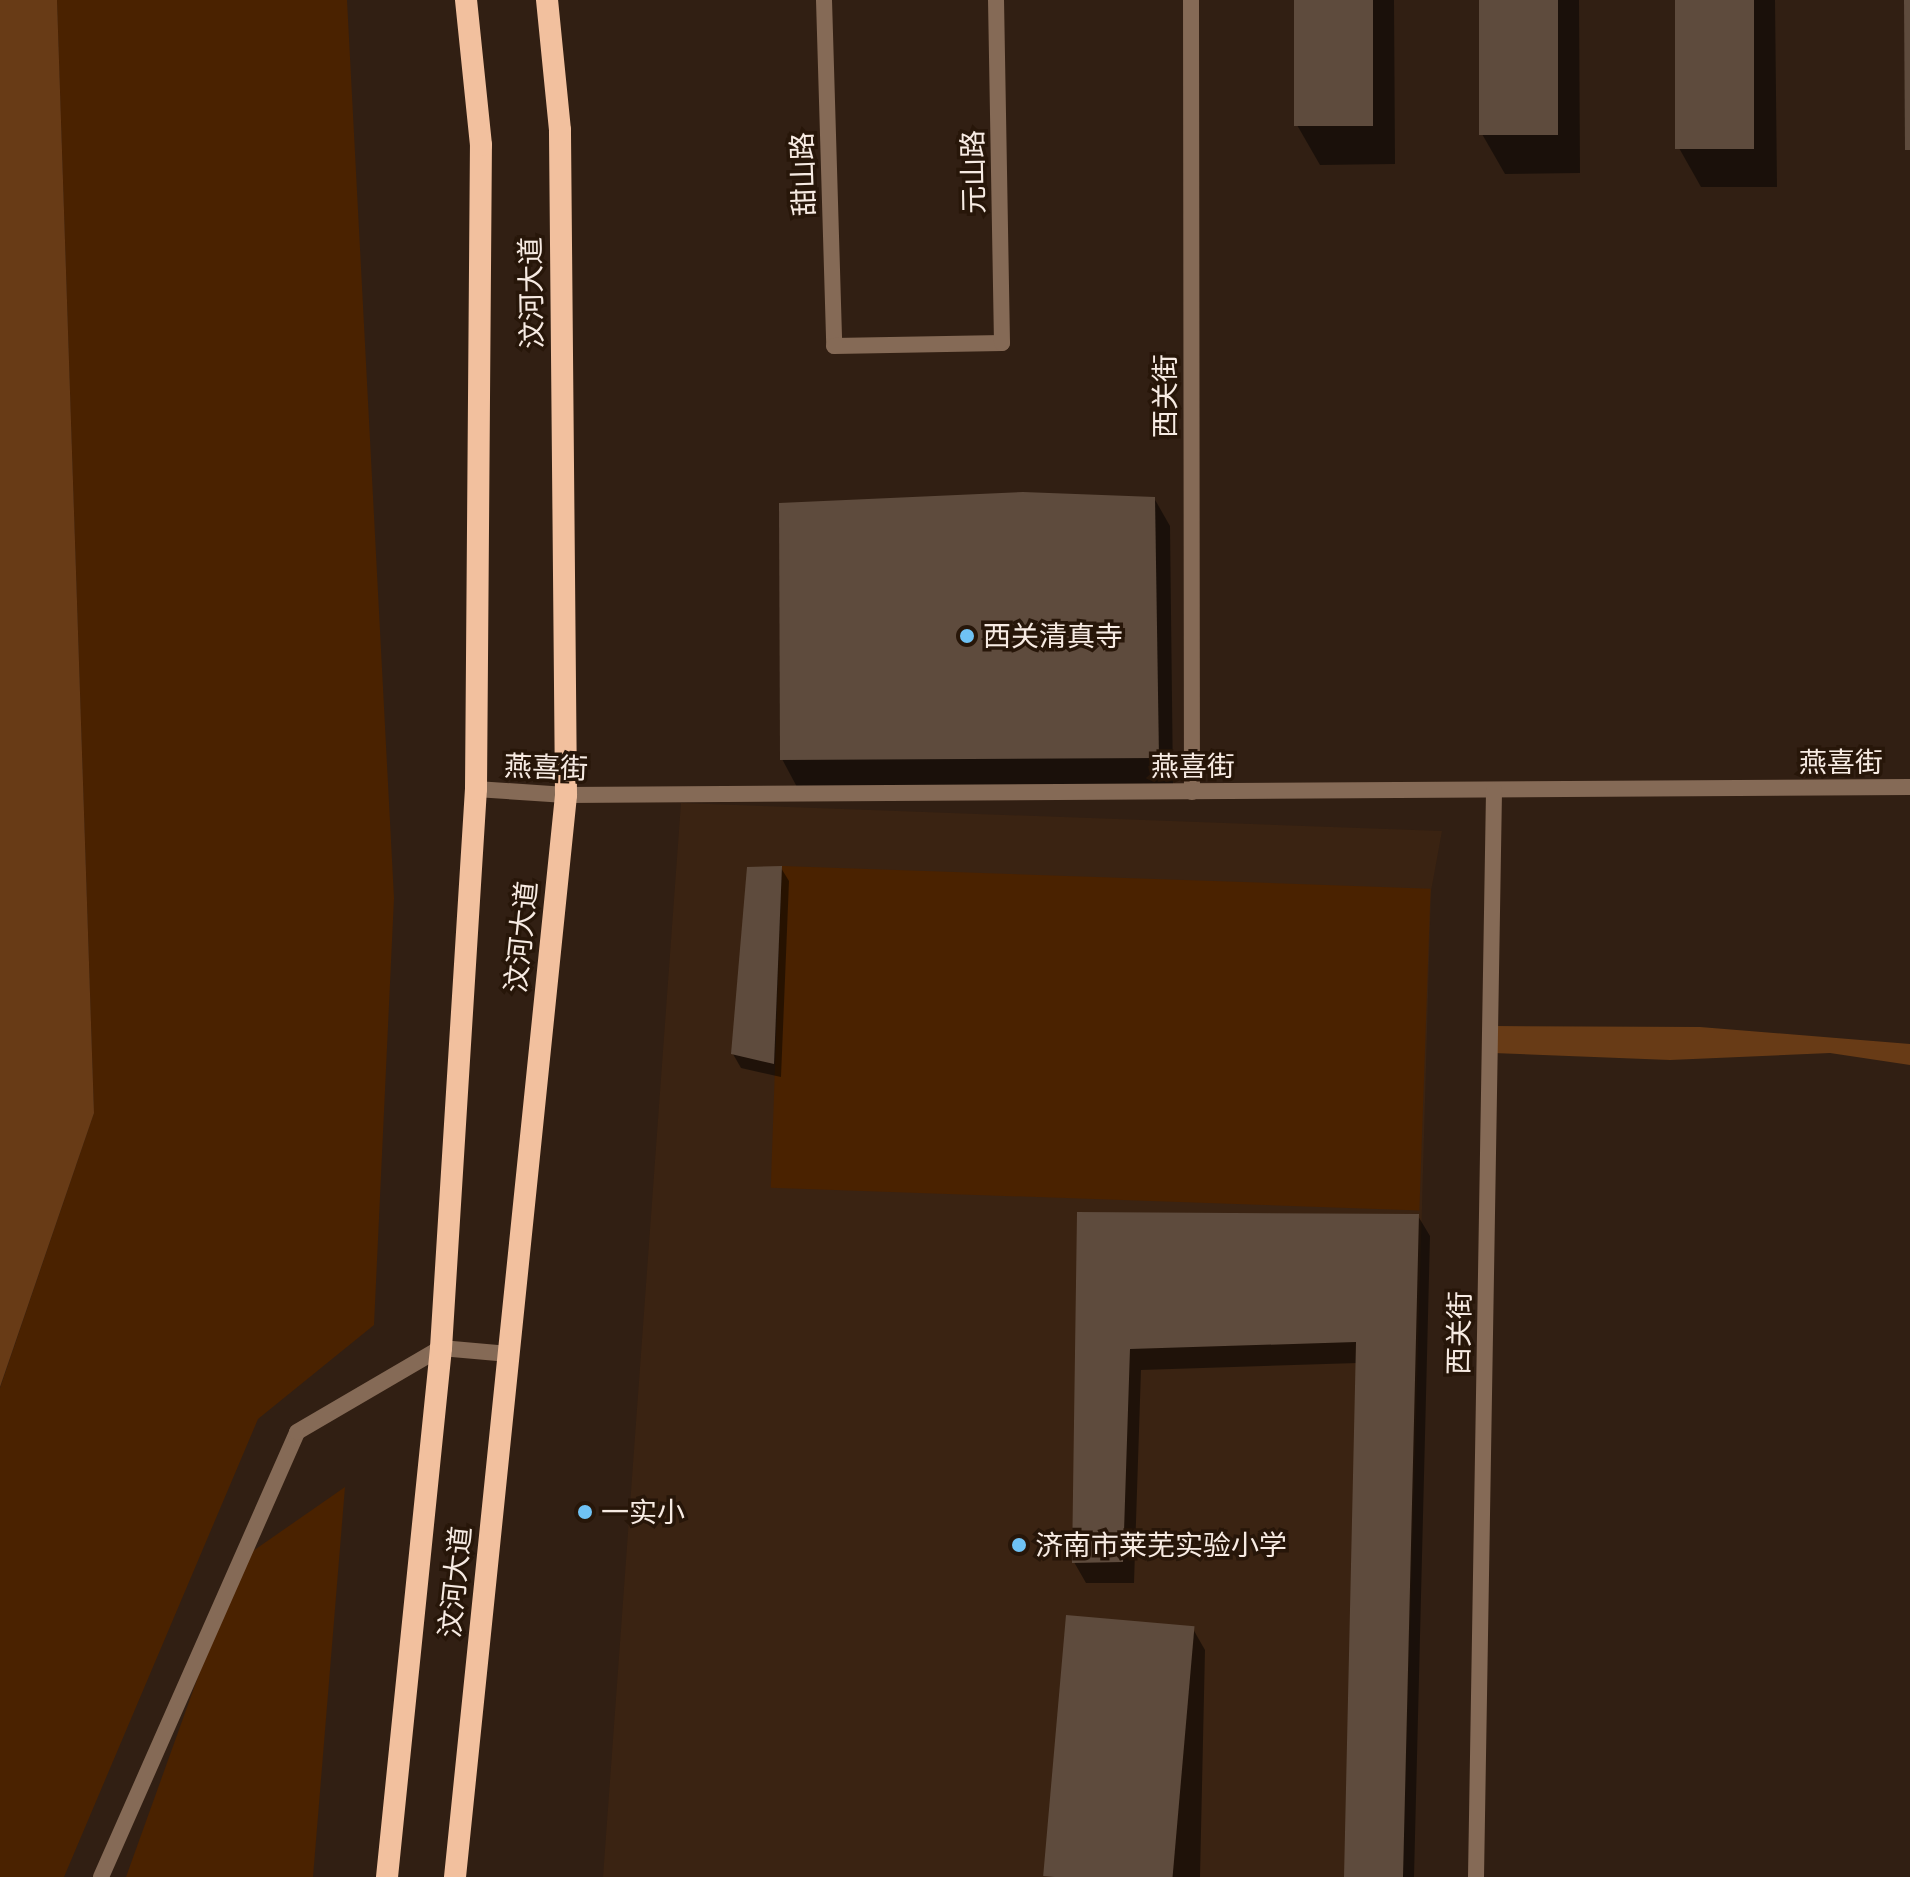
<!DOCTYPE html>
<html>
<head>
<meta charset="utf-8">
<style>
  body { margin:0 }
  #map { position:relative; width:1910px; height:1877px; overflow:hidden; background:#311f13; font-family:"Titillium Web","Noto Sans SC",sans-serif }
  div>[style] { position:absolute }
  .built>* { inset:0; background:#3a2312 }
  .green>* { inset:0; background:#4a2200; transform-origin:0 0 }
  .water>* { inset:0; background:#683b16 }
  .shadow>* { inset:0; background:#0007 }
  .building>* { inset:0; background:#5e4b3d; transform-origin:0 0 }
  .minor>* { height:16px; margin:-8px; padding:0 8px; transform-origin:8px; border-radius:8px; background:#856a56 }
  .tertiary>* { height:16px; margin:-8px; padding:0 8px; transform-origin:8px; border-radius:8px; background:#856a56 }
  .trunk>* { height:22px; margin:-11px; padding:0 11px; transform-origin:11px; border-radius:11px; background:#f2c09e }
  .dots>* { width:22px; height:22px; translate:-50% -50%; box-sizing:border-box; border:4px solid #271609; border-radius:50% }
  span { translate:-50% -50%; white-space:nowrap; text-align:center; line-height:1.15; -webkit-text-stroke:7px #271609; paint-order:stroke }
  .street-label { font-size:28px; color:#f7ebe3 }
  .poi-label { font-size:28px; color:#f7ebe3 }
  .left { translate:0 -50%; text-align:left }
</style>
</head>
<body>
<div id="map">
  <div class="built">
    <i style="clip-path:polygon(681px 803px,1442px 831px,1431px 891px,1403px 1877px,603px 1877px)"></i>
  </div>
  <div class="green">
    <i style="clip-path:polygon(57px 0,347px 0,394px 898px,374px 1325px,258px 1419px,64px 1877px,0 1877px,0 1388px,94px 1113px)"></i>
    <i style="left:782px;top:866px;width:649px;height:322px;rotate:2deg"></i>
    <i style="clip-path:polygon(345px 1487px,313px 1877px,126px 1877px,240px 1560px)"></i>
  </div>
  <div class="water">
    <i style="clip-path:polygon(0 0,57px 0,94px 1113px,0 1387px)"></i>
    <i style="clip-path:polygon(1494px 1026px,1700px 1027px,1910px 1044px,1910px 1065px,1830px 1053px,1670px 1060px,1493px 1053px)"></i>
  </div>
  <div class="shadow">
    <i style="clip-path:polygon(1296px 0,1394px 0,1395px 164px,1320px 165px,1297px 125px)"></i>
    <i style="clip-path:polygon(1481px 0,1579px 0,1580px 173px,1505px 174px,1482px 134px)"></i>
    <i style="clip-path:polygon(1677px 0,1775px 0,1777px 187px,1701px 187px,1679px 148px)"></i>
    <i style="clip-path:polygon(1154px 498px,1170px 526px,1173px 785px,797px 787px,782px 759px)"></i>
    <i style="clip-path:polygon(781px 868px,789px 881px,781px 1077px,741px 1068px,733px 1054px)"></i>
    <i style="clip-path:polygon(1079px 1214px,1418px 1216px,1430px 1236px,1414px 1877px,1346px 1877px,1358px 1363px,1141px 1370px,1134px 1583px,1086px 1583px,1074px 1562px)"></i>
    <i style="clip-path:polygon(1193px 1629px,1205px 1650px,1200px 1877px,1054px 1877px)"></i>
  </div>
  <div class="building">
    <i style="left:1294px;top:0;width:79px;height:126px"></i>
    <i style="left:1479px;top:0;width:79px;height:135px"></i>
    <i style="left:1675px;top:0;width:79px;height:149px"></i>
    <i style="clip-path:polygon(1904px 0,1910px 0,1910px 150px,1905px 150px)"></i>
    <i style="clip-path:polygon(1023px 492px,1155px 497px,1159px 758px,780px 760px,779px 503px)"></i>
    <i style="clip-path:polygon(782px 866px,774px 1064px,731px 1054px,747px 867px)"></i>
    <i style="clip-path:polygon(1077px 1212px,1419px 1214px,1403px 1877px,1344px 1877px,1356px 1342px,1130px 1349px,1123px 1562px,1072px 1563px)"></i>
    <i style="left:1066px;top:1615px;width:129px;height:262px;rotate:5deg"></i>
  </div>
  <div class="minor">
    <i style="left:824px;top:0;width:346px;rotate:88.3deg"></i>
    <i style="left:834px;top:346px;width:168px;rotate:-1deg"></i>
    <i style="left:1002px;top:343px;width:343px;rotate:-91deg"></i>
  </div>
  <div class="tertiary">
    <i style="left:1191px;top:0;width:792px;rotate:89.93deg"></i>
    <i style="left:476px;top:789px;width:90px;rotate:3.8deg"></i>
    <i style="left:566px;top:795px;width:1344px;rotate:-0.34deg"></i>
    <i style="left:101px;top:1877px;width:486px;rotate:-66.2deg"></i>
    <i style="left:297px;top:1432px;width:167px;rotate:-30.3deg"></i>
    <i style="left:441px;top:1348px;width:68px;rotate:5deg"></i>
    <i style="left:1476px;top:1877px;width:1087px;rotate:-89.05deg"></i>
  </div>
  <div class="trunk">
    <i style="left:387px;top:1877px;width:532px;rotate:-84.17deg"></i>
    <i style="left:441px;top:1348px;width:560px;rotate:-86.42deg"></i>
    <i style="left:476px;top:789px;width:644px;rotate:-89.56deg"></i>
    <i style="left:481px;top:145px;width:146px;rotate:-95.9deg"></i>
    <i style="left:455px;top:1877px;width:1088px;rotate:-84.14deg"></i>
    <i style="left:566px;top:795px;width:665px;rotate:-90.52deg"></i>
    <i style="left:560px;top:130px;width:131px;rotate:-95.7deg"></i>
  </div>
  <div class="dots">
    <i style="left:967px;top:636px;background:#6fc2f4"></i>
    <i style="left:585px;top:1512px;background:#6fc2f4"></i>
    <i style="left:1019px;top:1545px;background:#6fc2f4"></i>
  </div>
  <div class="street-label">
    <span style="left:973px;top:172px;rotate:-91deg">元山路</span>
    <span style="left:803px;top:174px;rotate:-92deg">甜山路</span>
    <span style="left:531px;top:293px;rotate:-91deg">汶河大道</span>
    <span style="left:1165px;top:396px;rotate:-90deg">西关街</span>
    <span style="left:1841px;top:762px">燕喜街</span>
    <span style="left:1193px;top:766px">燕喜街</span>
    <span style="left:546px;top:767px;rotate:2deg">燕喜街</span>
    <span style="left:521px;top:937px;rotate:-84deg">汶河大道</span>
    <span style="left:1459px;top:1333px;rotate:-89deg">西关街</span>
    <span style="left:455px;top:1582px;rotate:-84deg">汶河大道</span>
  </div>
  <div class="poi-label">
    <span class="left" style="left:983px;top:636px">西关清真寺</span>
    <span class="left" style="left:601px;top:1512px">一实小</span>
    <span class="left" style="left:1035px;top:1545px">济南市莱芜实验小学</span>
  </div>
</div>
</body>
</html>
